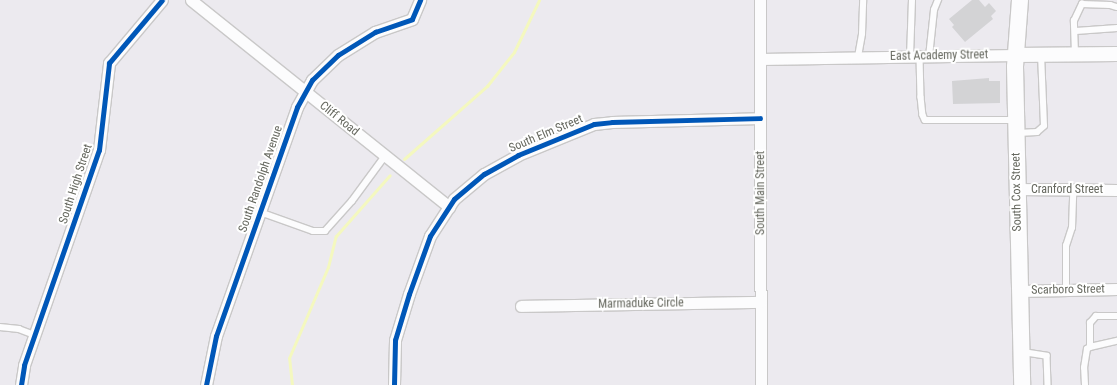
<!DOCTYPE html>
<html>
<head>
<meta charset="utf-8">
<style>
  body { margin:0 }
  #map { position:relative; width:1117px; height:385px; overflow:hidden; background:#eceaef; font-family:"Roboto Condensed",sans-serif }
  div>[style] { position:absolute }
  .stream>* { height:3px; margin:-1.5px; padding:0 1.5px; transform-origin:1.5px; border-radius:1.5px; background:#f4f8bf }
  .building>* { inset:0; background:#d3d3d5 }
  .roads { filter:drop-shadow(1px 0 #c9c8c8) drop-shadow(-1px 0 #c9c8c8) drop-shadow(0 1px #c9c8c8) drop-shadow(0 -1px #c9c8c8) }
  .service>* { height:5.5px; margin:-2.75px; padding:0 2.75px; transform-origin:2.75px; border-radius:2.75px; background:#fcfcfd }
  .minor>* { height:11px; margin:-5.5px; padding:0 5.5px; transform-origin:5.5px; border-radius:5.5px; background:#fcfcfd }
  .tertiary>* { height:14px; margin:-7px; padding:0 7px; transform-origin:7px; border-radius:7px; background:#fcfcfd }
  .secondary>* { height:16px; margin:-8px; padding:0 8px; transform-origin:8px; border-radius:8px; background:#fcfcfd }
  .cycleway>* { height:5px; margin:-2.5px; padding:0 2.5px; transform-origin:2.5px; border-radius:2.5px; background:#0057b8 }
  span { translate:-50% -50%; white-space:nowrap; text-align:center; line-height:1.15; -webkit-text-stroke:4px #fff; paint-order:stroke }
  .street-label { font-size:12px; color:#66685f }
</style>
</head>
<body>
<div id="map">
  <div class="stream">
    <i style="left:404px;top:159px;width:111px;rotate:-41.3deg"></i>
    <i style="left:487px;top:86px;width:43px;rotate:-51.5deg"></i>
    <i style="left:514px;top:52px;width:58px;rotate:-64.3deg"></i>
    <i style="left:292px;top:385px;width:27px;rotate:-96deg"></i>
    <i style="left:289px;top:358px;width:99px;rotate:-66.8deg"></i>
    <i style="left:328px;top:267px;width:32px;rotate:-76deg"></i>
    <i style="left:336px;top:236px;width:81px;rotate:-48.5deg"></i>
  </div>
  <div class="building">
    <i style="clip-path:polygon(972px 0,979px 0,985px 7px,989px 3px,996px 11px,991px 16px,993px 19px,965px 42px,952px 27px,954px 25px,949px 19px)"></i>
    <i style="clip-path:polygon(989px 78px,989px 81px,1000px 81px,1000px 103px,953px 104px,952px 81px)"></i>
  </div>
  <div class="roads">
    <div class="service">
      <i style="left:1076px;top:31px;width:41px;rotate:-4.2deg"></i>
      <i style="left:1075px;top:54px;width:33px;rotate:-92deg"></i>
      <i style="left:1074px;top:21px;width:19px;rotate:-65deg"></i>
      <i style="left:1082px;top:4px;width:28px;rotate:2deg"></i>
      <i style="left:1110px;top:5px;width:7px;rotate:16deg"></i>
      <i style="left:858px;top:57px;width:23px;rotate:-80deg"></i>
      <i style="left:862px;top:34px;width:34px;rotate:-88deg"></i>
      <i style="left:910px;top:57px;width:57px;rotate:-88deg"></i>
      <i style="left:920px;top:57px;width:40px;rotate:88.6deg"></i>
      <i style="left:921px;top:97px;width:18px;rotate:84deg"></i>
      <i style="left:923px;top:115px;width:5px;rotate:68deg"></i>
      <i style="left:925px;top:120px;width:90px"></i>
      <i style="left:929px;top:57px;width:47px;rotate:-83.9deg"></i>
      <i style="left:934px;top:10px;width:11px;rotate:-68deg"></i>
      <i style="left:1018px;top:133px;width:19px;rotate:-3deg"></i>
      <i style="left:1037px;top:132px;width:9px;rotate:-41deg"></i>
      <i style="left:1044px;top:126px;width:71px;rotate:-92.4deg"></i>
      <i style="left:260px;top:212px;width:56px;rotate:19.7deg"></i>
      <i style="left:313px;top:231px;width:12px"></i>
      <i style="left:325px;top:231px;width:40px;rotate:-48deg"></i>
      <i style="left:352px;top:201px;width:56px;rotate:-53.7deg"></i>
      <i style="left:1066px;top:290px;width:44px;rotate:-90deg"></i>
      <i style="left:1066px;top:246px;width:19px;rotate:-72deg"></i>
      <i style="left:1072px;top:228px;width:38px;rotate:-88deg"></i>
      <i style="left:0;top:327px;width:19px;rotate:6deg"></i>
      <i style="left:19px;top:329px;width:17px;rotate:21deg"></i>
      <i style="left:1090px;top:347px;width:28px;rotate:-13deg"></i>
      <i style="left:1023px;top:352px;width:24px;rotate:9deg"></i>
      <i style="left:1047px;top:356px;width:29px;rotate:88deg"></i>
      <i style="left:1085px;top:385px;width:17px;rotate:-93deg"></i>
      <i style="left:1084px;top:368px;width:19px;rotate:-81deg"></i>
      <i style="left:1087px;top:349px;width:4px;rotate:-34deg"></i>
      <i style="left:1090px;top:347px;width:24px;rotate:-90deg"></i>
      <i style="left:1090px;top:323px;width:9px;rotate:-49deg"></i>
      <i style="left:1096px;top:316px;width:21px"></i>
    </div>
    <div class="minor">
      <i style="left:191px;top:0;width:331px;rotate:38.7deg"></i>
      <i style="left:760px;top:0;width:385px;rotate:89.9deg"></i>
      <i style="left:760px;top:59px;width:256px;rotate:-0.9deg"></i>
      <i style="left:1017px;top:189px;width:100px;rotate:0.6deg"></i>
      <i style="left:1020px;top:291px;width:97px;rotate:-1.2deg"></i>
      <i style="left:521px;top:306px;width:240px;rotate:-1deg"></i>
      <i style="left:21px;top:385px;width:20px;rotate:-81deg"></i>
      <i style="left:24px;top:365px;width:228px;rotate:-70.8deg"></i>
      <i style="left:99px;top:150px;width:88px;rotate:-83.4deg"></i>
      <i style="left:109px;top:63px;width:82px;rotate:-49.9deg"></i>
      <i style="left:206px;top:385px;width:50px;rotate:-78.5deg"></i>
      <i style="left:216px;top:336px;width:243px;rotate:-70.5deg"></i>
      <i style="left:297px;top:107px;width:31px;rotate:-61deg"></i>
      <i style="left:312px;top:80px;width:36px;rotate:-44deg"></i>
      <i style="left:338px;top:55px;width:44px;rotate:-31.9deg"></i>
      <i style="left:375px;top:32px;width:39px;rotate:-19deg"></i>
      <i style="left:412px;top:19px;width:21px;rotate:-67deg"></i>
      <i style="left:394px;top:385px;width:45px;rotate:-88.7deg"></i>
      <i style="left:395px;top:340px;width:48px;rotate:-73.1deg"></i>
      <i style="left:409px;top:294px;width:62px;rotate:-70.1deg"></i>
      <i style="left:430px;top:236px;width:44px;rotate:-57deg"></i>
      <i style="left:454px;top:199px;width:39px;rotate:-40deg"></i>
      <i style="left:484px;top:174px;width:39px;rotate:-29deg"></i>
      <i style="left:518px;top:155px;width:82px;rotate:-22.2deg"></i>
      <i style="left:594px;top:124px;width:18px;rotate:-6deg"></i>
      <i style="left:612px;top:122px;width:148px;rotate:-1.5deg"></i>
    </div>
    <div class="tertiary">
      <i style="left:1016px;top:55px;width:101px;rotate:-0.6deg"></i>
    </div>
    <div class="secondary">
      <i style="left:1020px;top:0;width:67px;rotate:94.3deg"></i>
      <i style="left:1015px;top:67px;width:318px;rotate:88.7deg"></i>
    </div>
  </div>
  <div class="cycleway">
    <i style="left:21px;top:385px;width:20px;rotate:-81deg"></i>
    <i style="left:24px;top:365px;width:228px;rotate:-70.8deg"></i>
    <i style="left:99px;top:150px;width:88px;rotate:-83.4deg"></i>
    <i style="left:109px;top:63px;width:82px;rotate:-49.9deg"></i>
    <i style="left:206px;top:385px;width:50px;rotate:-78.5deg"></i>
    <i style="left:216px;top:336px;width:243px;rotate:-70.5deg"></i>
    <i style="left:297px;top:107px;width:31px;rotate:-61deg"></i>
    <i style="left:312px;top:80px;width:36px;rotate:-44deg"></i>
    <i style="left:338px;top:55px;width:44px;rotate:-31.9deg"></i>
    <i style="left:375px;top:32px;width:39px;rotate:-19deg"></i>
    <i style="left:412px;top:19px;width:21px;rotate:-67deg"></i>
    <i style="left:394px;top:385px;width:45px;rotate:-88.7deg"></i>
    <i style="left:395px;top:340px;width:48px;rotate:-73.1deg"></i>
    <i style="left:409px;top:294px;width:62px;rotate:-70.1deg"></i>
    <i style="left:430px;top:236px;width:44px;rotate:-57deg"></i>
    <i style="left:454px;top:199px;width:39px;rotate:-40deg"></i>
    <i style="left:484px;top:174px;width:39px;rotate:-29deg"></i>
    <i style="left:518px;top:155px;width:82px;rotate:-22.2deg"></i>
    <i style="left:594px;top:124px;width:18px;rotate:-6deg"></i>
    <i style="left:612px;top:122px;width:148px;rotate:-1.5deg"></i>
  </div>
  <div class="street-label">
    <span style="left:939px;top:56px;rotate:-1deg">East Academy Street</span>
    <span style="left:339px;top:119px;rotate:39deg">Cliff Road</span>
    <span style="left:546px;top:134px;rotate:-23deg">South Elm Street</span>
    <span style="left:261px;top:179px;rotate:-71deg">South Randolph Avenue</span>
    <span style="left:76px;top:184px;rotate:-72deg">South High Street</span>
    <span style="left:1067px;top:190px">Cranford Street</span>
    <span style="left:1017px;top:192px;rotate:-91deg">South Cox Street</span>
    <span style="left:761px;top:193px;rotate:-90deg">South Main Street</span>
    <span style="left:1068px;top:290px;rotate:-1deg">Scarboro Street</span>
    <span style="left:641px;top:304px;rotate:-1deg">Marmaduke Circle</span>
  </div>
</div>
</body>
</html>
